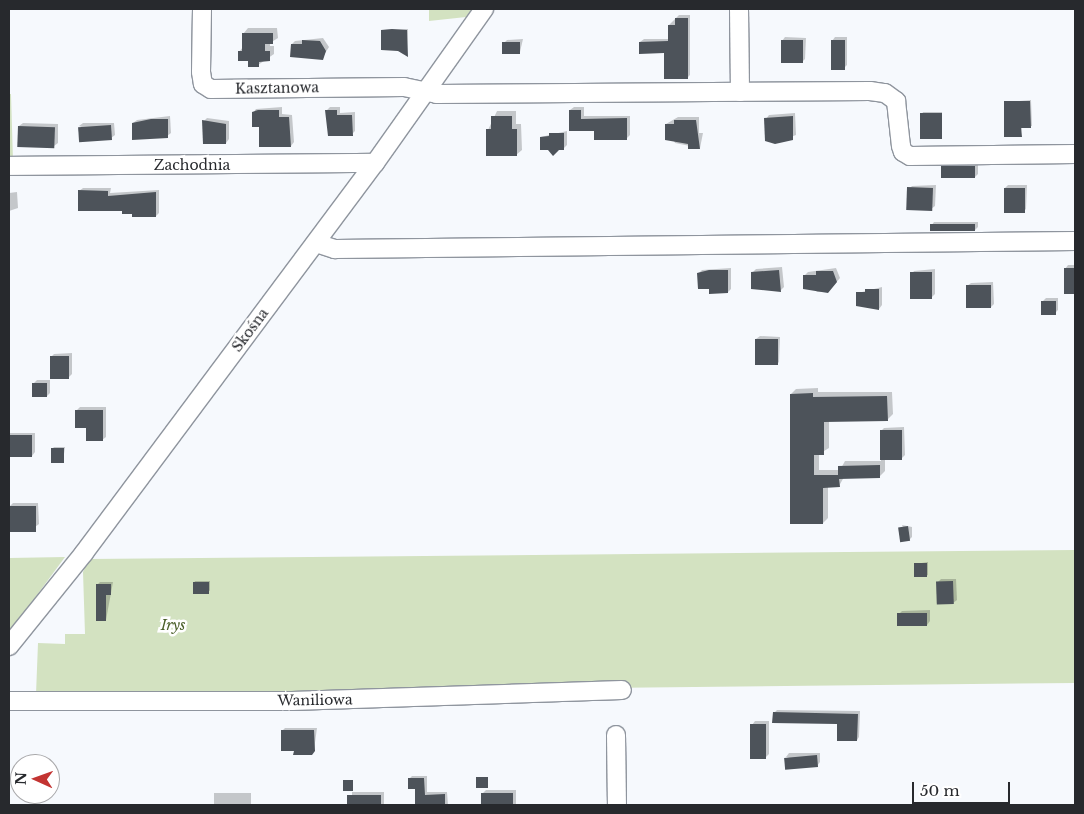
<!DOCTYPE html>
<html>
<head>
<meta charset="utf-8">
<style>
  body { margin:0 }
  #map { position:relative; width:1084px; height:814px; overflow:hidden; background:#f6f9fd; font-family:"Libre Baskerville",serif }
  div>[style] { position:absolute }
  .green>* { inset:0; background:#d3e2c1 }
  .shadow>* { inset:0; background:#0003; transform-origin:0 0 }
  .building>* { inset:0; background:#4d535a; transform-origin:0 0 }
  .roads { filter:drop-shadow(1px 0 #8f959e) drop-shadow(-1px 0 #8f959e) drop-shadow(0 1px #8f959e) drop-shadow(0 -1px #8f959e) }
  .minor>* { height:18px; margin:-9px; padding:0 9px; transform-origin:9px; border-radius:9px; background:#fff }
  span { translate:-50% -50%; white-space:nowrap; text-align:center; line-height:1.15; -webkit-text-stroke:5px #fff; paint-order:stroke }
  .street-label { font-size:14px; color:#27292d }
  .park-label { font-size:14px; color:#4a5f29; font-style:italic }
  .frame { position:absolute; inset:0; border:10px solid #27292d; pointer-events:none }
  .north { position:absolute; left:10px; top:754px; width:50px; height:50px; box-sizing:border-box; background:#fff; border:1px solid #a9a9ab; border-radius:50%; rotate:272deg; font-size:14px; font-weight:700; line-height:20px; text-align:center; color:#27292d }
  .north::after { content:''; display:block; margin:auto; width:18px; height:22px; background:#c33432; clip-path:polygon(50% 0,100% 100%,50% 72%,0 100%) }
  .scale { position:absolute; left:912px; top:782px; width:98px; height:22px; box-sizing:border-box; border:2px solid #27292d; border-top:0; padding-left:6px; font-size:15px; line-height:18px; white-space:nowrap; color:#27292d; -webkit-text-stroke:4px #fff; paint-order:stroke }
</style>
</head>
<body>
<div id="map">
  <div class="green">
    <i style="clip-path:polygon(429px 9px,472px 9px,466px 17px,429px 21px)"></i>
    <i style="clip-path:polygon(9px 94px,11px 94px,13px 161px,9px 161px)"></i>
    <i style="clip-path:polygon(1075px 550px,1075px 683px,36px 694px,38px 643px,65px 644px,65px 634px,85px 634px,83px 572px,89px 559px)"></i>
    <i style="clip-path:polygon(65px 557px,9px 633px,9px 558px)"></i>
  </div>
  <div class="shadow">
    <i style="clip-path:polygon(679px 15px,690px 15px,690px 75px,687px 78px,665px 52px,640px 42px,644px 39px,669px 39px,669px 25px)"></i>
    <i style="clip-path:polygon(248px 28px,277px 28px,278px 38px,270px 43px,270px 46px,274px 46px,274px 54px,258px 65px,239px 52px,243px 47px,243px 34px)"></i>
    <i style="clip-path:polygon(408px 29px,407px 55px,382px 31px,383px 30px)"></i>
    <i style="clip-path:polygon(785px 37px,806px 38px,805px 59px,802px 62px,782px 41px)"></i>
    <i style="clip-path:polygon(835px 37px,847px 37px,847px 65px,844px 68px,832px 41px)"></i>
    <i style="clip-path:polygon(323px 38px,329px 47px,322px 58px,292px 44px,295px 41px)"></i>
    <i style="clip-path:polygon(523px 39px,520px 52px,504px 43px,507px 40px)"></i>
    <i style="clip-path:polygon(1031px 100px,1032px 126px,1022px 127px,1021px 136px,1005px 102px)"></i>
    <i style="clip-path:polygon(282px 107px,282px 114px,292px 115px,294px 142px,291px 146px,260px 126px,253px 113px,256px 109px)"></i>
    <i style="clip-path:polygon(330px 107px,340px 107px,340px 113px,355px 112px,355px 131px,352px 134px,327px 110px)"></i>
    <i style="clip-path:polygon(574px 107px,584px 107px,584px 116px,630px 116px,630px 135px,626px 139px,595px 129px,571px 129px,570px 110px)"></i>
    <i style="clip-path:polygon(497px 111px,516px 111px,516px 124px,521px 124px,522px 150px,516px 155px,488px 130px)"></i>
    <i style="clip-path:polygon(923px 112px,942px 112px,942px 137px,922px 114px)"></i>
    <i style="clip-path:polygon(795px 113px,796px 135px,775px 143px,766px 119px,769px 115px)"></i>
    <i style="clip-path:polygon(170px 116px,171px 133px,167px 136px,133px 123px,137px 120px)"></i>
    <i style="clip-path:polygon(678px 117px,699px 117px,699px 133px,703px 133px,700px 148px,675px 143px,666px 124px)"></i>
    <i style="clip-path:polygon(207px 118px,229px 121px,229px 139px,226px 143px,204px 121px)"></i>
    <i style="clip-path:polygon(23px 123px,58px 124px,58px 143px,54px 146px,19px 126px)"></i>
    <i style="clip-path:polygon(83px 123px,114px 123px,115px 135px,111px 138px,79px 126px)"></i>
    <i style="clip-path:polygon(567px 131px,567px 145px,564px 148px,541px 137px)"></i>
    <i style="clip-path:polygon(946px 163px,978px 163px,978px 174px,975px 177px,942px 167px)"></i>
    <i style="clip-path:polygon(936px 185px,935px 206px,931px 209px,909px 189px,912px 186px)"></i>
    <i style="clip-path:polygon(1008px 185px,1027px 185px,1026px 209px,1023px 212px,1005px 188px)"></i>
    <i style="clip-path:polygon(83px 188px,111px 188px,110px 193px,159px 190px,159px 213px,156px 216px,123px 210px,79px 191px)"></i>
    <i style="clip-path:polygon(17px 192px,18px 208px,9px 211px,9px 193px)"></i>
    <i style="clip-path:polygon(934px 222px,978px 222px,978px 227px,975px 230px,931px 226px)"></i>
    <i style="clip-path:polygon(1068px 265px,1075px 265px,1075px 293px,1065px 293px,1065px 269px)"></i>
    <i style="clip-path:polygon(782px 267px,784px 287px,781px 290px,753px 272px,756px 269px)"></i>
    <i style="clip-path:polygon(731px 268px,731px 289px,728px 292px,710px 288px,699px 273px,702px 270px)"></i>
    <i style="clip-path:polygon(836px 268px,840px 278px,828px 292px,817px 292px,804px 276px,808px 272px)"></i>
    <i style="clip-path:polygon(935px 269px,935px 294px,932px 297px,911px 275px,914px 271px)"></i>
    <i style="clip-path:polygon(993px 282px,994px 304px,991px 307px,967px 286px,971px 283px)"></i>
    <i style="clip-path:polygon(882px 287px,882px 305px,879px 309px,858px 293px)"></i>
    <i style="clip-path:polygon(1046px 298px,1058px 298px,1058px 310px,1055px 313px,1043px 301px)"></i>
    <i style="clip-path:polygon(760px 336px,780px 337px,779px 362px,776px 365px,756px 339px)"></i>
    <i style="clip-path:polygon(72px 353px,72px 374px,69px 377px,51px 357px,54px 354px)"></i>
    <i style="clip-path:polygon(37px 380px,50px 380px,50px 393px,47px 396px,33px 384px)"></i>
    <i style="clip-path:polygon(818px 388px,818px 392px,892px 392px,893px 414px,887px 420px,829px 420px,829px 448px,819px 454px,819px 470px,840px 470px,845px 461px,881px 461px,881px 431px,884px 428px,904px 427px,905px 455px,901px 459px,885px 459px,885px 471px,879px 477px,844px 477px,839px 486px,828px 486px,828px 518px,823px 523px,791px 394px,796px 389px)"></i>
    <i style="clip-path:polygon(80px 407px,106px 407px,106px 437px,102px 440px,87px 427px,77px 410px)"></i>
    <i style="clip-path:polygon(9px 433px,35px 433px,35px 452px,32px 456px,9px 456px)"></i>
    <i style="clip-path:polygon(54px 447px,65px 447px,63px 461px,52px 449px)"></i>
    <i style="clip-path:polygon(13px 503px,38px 503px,39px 524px,35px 527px,10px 506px)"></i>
    <i style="clip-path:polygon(902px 525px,912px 527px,912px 537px,909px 540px)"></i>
    <i style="clip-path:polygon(928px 562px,928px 575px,926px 576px,915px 564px)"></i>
    <i style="clip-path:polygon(941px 579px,956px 579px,957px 600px,953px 603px,938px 582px)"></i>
    <i style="clip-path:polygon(195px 581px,210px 581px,210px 591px,194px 583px)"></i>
    <i style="clip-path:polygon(100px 582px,113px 582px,106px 620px,97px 585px)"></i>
    <i style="clip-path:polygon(930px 610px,930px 621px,927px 625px,899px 614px,902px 611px)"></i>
    <i style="clip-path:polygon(777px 710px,860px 711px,859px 737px,857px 740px,838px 723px,774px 713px)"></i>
    <i style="clip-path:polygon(755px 721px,769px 721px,769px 754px,766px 757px,752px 725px)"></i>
    <i style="clip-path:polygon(285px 728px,317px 728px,314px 750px,282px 731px)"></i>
    <i style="clip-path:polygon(789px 753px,820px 753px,820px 762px,817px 766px,786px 757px)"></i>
    <i style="clip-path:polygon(412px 776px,427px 776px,427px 792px,447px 792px,448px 805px,416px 805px,416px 787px,409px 779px)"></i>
    <i style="clip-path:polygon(486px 790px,516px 790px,516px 805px,483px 805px,483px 793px)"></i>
    <i style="left:352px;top:792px;width:32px;height:14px"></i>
    <i style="left:214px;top:793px;width:37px;height:13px"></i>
  </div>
  <div class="building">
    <i style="clip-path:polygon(675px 18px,688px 18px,688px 79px,664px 79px,664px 53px,639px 54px,639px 42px,668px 41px,668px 25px,675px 25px)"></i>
    <i style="clip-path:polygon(392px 29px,407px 30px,408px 57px,398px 51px,381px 50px,381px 30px)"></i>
    <i style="clip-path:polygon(242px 33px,273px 33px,273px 44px,265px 44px,265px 51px,270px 51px,270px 61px,259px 62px,259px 67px,248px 67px,248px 61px,238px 61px,238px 51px,242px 51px)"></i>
    <i style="clip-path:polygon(302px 40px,320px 41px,326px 51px,323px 60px,290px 57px,291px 44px,302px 44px)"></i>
    <i style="left:781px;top:40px;width:22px;height:23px"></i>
    <i style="left:831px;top:40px;width:14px;height:30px"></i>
    <i style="left:502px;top:42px;width:18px;height:12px"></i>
    <i style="clip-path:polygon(1004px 101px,1030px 101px,1031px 128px,1021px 128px,1022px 137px,1004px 137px)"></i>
    <i style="clip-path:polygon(258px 110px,279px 110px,279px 117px,289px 117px,291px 147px,259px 147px,259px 127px,252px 127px,252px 112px)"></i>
    <i style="clip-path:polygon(325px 110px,337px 110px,337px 115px,352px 115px,353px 136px,328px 136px)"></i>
    <i style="clip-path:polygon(569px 110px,581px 110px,581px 119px,627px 118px,627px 140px,594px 140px,594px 131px,569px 131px)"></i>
    <i style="left:920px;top:113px;width:22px;height:26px"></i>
    <i style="clip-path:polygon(491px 116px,512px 116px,512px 129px,517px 129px,517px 156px,486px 156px,486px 129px,491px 129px)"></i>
    <i style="clip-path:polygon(793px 116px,793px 140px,775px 144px,765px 141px,764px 118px)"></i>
    <i style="clip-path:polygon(151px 119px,168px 119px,168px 138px,132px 140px,132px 123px)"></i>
    <i style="clip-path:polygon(202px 120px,226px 124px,226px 144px,203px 144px)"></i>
    <i style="clip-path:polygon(674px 120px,696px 120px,700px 149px,688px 149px,688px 144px,665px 140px,665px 124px,674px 124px)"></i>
    <i style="left:111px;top:125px;width:15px;height:33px;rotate:86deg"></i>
    <i style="left:18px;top:126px;width:37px;height:21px;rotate:2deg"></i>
    <i style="clip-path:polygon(549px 133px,564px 133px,564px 150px,559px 150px,553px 156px,548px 150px,540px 150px,540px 137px,549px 136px)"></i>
    <i style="left:941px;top:166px;width:34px;height:12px"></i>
    <i style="left:933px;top:188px;width:23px;height:26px;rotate:92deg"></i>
    <i style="left:1004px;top:188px;width:21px;height:25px"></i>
    <i style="clip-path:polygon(78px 190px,108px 191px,108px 196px,156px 192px,156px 217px,132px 217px,132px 214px,122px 214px,122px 211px,78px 211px)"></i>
    <i style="left:975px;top:224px;width:7px;height:45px;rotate:90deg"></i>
    <i style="left:1064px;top:268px;width:11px;height:26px"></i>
    <i style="clip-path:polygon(709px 270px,728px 270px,728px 293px,709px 294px,709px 289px,698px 289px,697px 273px)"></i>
    <i style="clip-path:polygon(779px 270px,781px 292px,751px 289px,751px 272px)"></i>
    <i style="clip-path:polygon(816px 271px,833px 271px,837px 282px,828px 293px,803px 289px,803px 275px,816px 275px)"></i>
    <i style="left:932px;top:272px;width:27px;height:22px;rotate:90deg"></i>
    <i style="left:991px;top:285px;width:23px;height:25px;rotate:90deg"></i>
    <i style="clip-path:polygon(865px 289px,879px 289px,879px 310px,856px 306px,856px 292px,865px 292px)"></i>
    <i style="left:1041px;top:301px;width:15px;height:14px"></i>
    <i style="left:755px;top:339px;width:23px;height:26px"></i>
    <i style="left:50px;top:356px;width:19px;height:23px"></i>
    <i style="left:32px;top:383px;width:15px;height:14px"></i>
    <i style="clip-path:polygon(813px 393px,813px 397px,887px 396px,888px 421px,824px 422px,824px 455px,814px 455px,814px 475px,838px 475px,838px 466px,880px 465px,880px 478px,839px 479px,840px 487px,823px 488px,823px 524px,790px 524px,790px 394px)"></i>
    <i style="clip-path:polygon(75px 410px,103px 410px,103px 441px,86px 441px,86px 428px,75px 428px)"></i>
    <i style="left:902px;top:430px;width:30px;height:22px;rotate:90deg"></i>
    <i style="left:9px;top:435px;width:23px;height:22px"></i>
    <i style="left:51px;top:448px;width:13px;height:15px"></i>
    <i style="left:9px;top:506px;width:27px;height:26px"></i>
    <i style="left:908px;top:526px;width:15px;height:10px;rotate:82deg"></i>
    <i style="left:914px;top:563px;width:13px;height:14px"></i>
    <i style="left:953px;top:581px;width:23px;height:17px;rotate:88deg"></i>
    <i style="left:193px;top:582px;width:16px;height:12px"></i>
    <i style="clip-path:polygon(96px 584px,111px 584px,111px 595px,106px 595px,106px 621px,96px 621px)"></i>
    <i style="left:927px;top:613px;width:13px;height:30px;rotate:90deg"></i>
    <i style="clip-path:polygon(773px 712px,858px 714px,857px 741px,837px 741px,837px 724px,772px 723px)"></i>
    <i style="left:750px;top:724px;width:16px;height:35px"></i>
    <i style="clip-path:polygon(281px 730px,314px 730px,315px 751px,312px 755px,293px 755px,294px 751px,281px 751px)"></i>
    <i style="left:817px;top:755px;width:12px;height:33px;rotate:85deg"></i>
    <i style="left:476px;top:777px;width:12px;height:11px"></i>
    <i style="clip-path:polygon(408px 778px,424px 778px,425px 795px,445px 794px,445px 805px,415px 805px,415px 789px,408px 789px)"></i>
    <i style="left:343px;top:780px;width:10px;height:11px"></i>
    <i style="left:481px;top:793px;width:32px;height:12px"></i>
    <i style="left:347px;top:795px;width:34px;height:10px"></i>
  </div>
  <div class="roads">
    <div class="minor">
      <i style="left:202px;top:9px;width:63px;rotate:90.9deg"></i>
      <i style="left:201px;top:72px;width:12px;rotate:81deg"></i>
      <i style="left:203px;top:84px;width:9px;rotate:32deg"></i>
      <i style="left:211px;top:89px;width:193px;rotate:-0.6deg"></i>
      <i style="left:404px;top:87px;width:34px;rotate:12deg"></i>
      <i style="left:437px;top:94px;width:433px;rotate:-0.4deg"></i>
      <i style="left:870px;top:91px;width:15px;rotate:8deg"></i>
      <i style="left:885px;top:93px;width:14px;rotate:36deg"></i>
      <i style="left:896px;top:101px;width:45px;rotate:83.7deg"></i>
      <i style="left:901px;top:146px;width:6px;rotate:72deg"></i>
      <i style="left:903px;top:152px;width:8px;rotate:30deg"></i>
      <i style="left:910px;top:156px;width:165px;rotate:-0.7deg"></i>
      <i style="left:739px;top:9px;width:83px;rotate:89.3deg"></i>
      <i style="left:9px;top:166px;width:366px;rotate:-0.5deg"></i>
      <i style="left:316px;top:243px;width:20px;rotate:18deg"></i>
      <i style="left:335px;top:249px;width:740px;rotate:-0.62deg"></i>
      <i style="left:9px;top:646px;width:119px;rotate:-51.1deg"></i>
      <i style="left:84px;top:553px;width:487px;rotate:-53.3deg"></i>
      <i style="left:375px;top:163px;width:189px;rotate:-54.7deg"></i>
      <i style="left:9px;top:701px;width:283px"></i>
      <i style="left:292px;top:701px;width:330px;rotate:-1.9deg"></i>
      <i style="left:616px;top:735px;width:70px;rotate:89.2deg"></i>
    </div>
  </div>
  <div class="street-label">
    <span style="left:277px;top:88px;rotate:-1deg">Kasztanowa</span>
    <span style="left:192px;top:165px">Zachodnia</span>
    <span style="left:250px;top:330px;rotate:-53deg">Skośna</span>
    <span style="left:315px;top:700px;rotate:-1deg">Waniliowa</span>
  </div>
  <div class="park-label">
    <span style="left:173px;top:625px">Irys</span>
  </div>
  <div class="frame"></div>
  <div class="north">N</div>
  <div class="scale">50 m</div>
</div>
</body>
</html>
